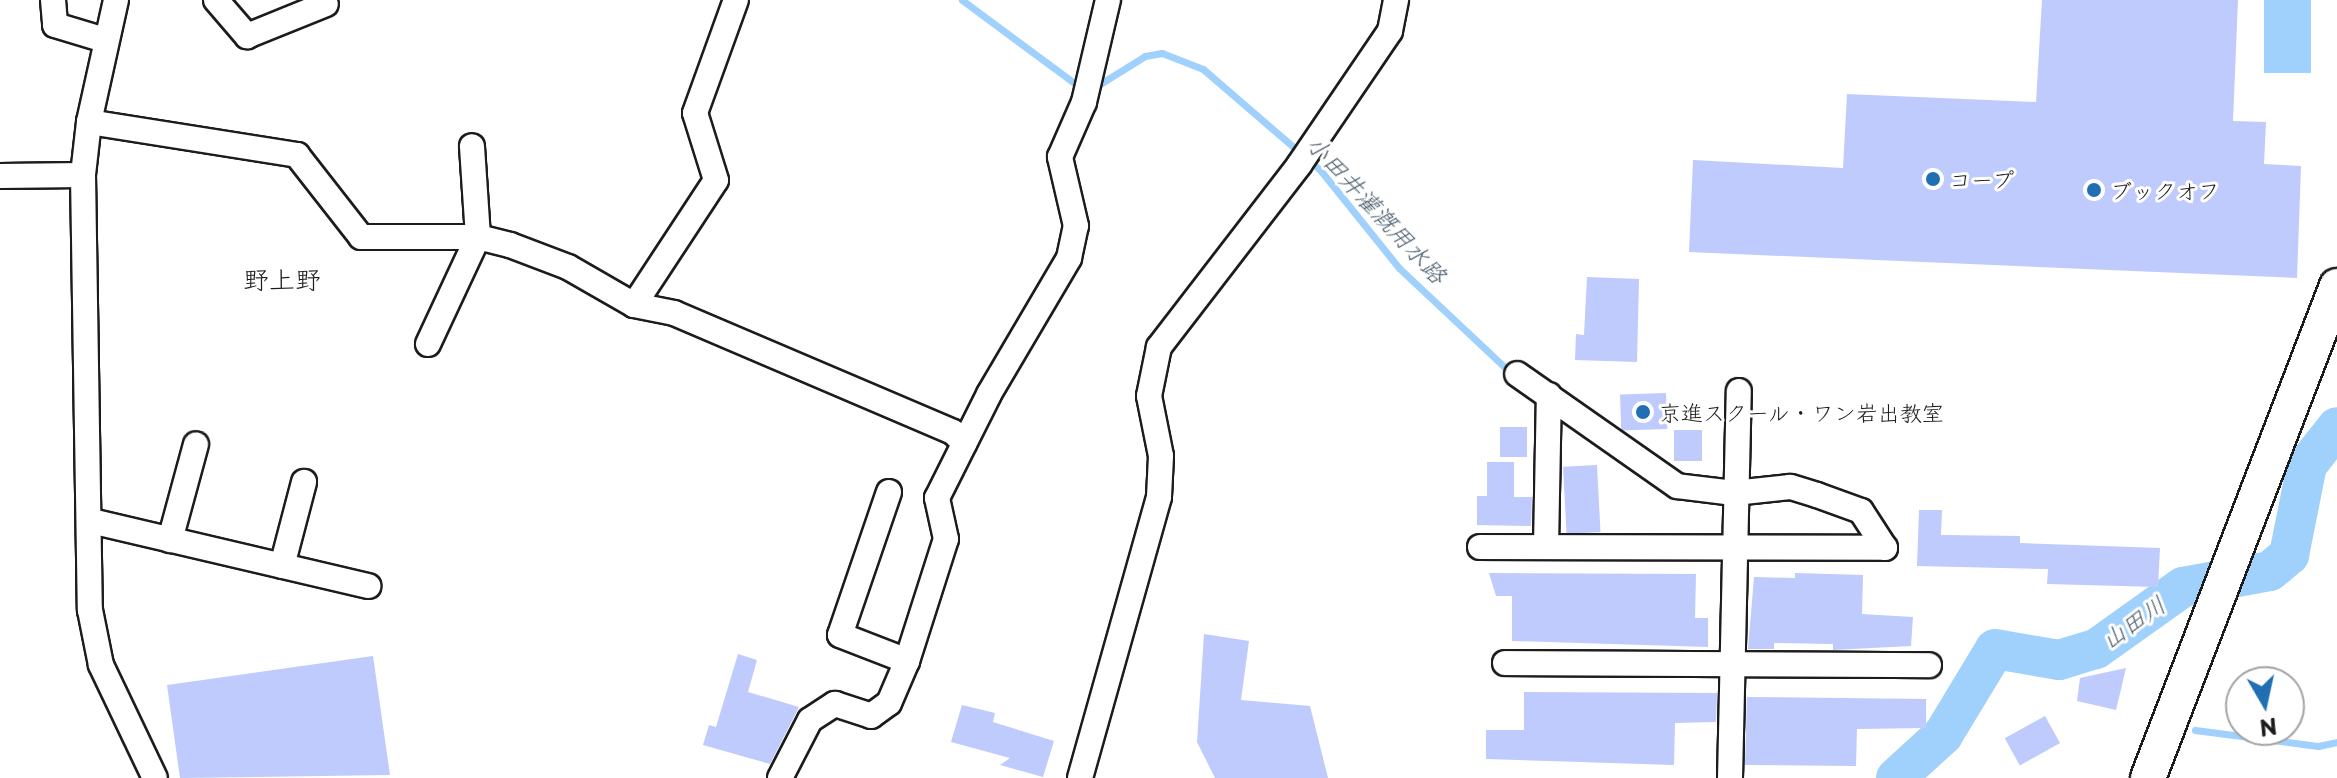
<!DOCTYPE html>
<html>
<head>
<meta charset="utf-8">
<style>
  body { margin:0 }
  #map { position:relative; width:2337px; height:778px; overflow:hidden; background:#fff; font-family:"Playpen Sans","Klee One",sans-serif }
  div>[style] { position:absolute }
  .water>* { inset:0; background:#a0d1fd; transform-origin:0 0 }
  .stream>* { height:7px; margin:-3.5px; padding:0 3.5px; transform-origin:3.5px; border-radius:3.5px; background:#a0d1fd }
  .river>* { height:40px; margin:-20px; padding:0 20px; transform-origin:20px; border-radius:20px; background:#a0d1fd }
  .building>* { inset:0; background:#becbfc; transform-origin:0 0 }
  .roads { filter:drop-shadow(2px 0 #1c1c1c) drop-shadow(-2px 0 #1c1c1c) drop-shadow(0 2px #1c1c1c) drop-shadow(0 -2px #1c1c1c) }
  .street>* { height:24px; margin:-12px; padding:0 12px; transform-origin:12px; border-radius:12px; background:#fff }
  .secondary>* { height:34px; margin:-17px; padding:0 17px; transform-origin:17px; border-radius:17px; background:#fff }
  .dots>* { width:22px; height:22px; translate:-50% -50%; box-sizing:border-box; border:4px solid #fff; border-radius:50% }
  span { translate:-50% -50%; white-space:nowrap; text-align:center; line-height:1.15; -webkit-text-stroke:6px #fff; paint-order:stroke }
  .poi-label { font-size:22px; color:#1c1c1c }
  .left { translate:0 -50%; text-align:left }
  .water-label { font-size:24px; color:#4a5b6b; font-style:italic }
  .quarter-label { font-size:26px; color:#1c1c1c }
  .north { position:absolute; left:2225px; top:666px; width:80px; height:80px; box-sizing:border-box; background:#fff; border:2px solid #a4a4a4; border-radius:50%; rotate:171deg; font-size:22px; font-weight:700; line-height:32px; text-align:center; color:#1c1c1c }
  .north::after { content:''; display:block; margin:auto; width:28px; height:36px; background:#1f6fb2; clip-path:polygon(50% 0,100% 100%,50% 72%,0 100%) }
</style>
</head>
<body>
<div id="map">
  <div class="water">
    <i style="left:2264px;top:0;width:47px;height:73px"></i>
  </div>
  <div class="stream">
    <i style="left:962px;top:0;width:143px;rotate:36.5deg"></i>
    <i style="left:1077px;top:85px;width:23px;rotate:-2deg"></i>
    <i style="left:1100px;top:84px;width:53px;rotate:-31.9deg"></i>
    <i style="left:1145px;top:56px;width:17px;rotate:-10deg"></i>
    <i style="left:1162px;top:53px;width:44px;rotate:21.3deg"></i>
    <i style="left:1203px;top:69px;width:156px;rotate:40.8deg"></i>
    <i style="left:1321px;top:171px;width:124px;rotate:51.2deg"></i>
    <i style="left:1399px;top:268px;width:156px;rotate:43.2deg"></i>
    <i style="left:2195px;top:730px;width:124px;rotate:7.4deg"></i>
    <i style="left:2318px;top:746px;width:19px;rotate:-12deg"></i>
  </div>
  <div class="river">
    <i style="left:1896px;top:778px;width:64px;rotate:-42.5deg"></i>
    <i style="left:1943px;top:735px;width:100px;rotate:-58.8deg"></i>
    <i style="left:1995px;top:649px;width:65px;rotate:9.8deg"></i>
    <i style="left:2059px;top:660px;width:39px;rotate:-17deg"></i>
    <i style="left:2096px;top:649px;width:107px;rotate:-35.5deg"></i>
    <i style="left:2183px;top:587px;width:88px;rotate:-10.4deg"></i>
    <i style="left:2270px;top:571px;width:25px;rotate:-40deg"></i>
    <i style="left:2289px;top:555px;width:92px;rotate:-78.7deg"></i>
    <i style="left:2307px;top:465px;width:48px;rotate:-51.7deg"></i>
  </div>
  <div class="building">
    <i style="clip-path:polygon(2042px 0,2238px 0,2233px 121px,2266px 122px,2264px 164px,2301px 166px,2297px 278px,1689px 252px,1693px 160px,1843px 168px,1847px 94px,2036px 102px)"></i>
    <i style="clip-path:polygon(1587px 277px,1639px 279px,1637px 362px,1575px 360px,1576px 334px,1584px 335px)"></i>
    <i style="left:1666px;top:393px;width:36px;height:46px;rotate:88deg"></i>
    <i style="left:1500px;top:427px;width:27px;height:30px"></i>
    <i style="left:1702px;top:430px;width:31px;height:28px;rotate:90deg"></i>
    <i style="clip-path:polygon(1487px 462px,1514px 462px,1514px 497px,1532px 497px,1531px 526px,1477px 525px,1477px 496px,1487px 496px)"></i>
    <i style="left:1597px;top:465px;width:67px;height:34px;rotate:87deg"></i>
    <i style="clip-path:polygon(1919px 510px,1942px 510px,1941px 535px,2020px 536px,2020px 543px,2160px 548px,2158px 587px,2047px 584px,2048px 569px,1917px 566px)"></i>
    <i style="clip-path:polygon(1489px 573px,1696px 574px,1695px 618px,1708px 618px,1708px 647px,1512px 641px,1512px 596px,1496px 596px)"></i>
    <i style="clip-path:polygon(1795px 573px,1863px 575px,1862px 614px,1913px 617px,1911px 646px,1833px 650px,1833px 644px,1774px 643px,1774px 649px,1748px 649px,1754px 577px,1795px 578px)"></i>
    <i style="clip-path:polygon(1204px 634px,1249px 641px,1241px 700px,1310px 706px,1328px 778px,1215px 778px,1197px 742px)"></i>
    <i style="clip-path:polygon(738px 654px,757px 660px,748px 692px,799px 707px,770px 764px,703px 745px,709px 725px,716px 727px)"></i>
    <i style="clip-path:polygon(373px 656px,390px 775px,180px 778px,167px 685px)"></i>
    <i style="clip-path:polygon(2126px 668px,2116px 710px,2077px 701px,2080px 678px)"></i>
    <i style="clip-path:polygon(1524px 692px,1717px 693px,1716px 722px,1675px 723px,1674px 765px,1486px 759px,1486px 730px,1524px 730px)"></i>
    <i style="clip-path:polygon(1747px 697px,1926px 699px,1926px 728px,1857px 729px,1856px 766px,1745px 765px)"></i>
    <i style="clip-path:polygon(962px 705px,995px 713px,993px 722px,1054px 741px,1043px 777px,1000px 765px,1010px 758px,951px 742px)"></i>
    <i style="left:2045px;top:716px;width:31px;height:46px;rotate:61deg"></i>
  </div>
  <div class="roads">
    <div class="street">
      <i style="left:53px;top:0;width:25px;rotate:85deg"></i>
      <i style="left:55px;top:25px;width:52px;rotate:16.7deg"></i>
      <i style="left:116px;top:0;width:125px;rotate:102.5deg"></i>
      <i style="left:89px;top:122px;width:53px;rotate:96.5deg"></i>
      <i style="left:83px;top:175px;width:435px;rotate:89.1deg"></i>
      <i style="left:90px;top:610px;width:56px;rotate:78.7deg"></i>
      <i style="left:101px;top:665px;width:125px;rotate:64.5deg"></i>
      <i style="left:216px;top:0;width:48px;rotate:49.3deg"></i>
      <i style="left:247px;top:36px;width:85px;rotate:-22.1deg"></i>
      <i style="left:89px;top:122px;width:211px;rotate:9deg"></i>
      <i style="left:297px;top:155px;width:104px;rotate:52deg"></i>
      <i style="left:361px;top:237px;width:117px"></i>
      <i style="left:478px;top:237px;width:33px;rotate:14deg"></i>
      <i style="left:510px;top:245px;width:62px;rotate:20.8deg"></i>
      <i style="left:568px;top:267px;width:76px;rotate:29.9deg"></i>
      <i style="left:634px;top:305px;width:41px;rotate:11.3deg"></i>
      <i style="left:674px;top:313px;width:303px;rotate:23.1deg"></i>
      <i style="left:953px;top:432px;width:16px;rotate:45deg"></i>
      <i style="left:0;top:176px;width:83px;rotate:-0.7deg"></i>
      <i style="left:634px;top:305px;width:149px;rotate:-56.7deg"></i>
      <i style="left:716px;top:180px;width:70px;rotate:-107.4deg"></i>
      <i style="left:695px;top:113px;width:120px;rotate:-70.1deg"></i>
      <i style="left:428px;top:344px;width:118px;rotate:-65deg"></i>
      <i style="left:478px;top:237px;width:91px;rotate:-93.8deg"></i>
      <i style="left:889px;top:492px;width:151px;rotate:108.9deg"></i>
      <i style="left:840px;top:635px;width:72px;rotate:21.2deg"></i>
      <i style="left:91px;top:521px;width:285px;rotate:13.2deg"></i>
      <i style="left:170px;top:540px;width:99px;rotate:-74.8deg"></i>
      <i style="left:1546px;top:546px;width:151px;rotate:-88.9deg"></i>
      <i style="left:1480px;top:547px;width:405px;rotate:0.1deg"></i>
      <i style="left:1885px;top:548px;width:44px;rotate:-123deg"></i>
      <i style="left:1861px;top:511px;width:47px;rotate:-160deg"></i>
      <i style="left:1817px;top:495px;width:28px;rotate:-163deg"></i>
      <i style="left:1790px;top:487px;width:56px;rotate:173.9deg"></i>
      <i style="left:1734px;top:493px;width:57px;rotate:-173deg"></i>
      <i style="left:1677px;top:486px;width:195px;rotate:-145deg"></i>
      <i style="left:282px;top:566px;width:87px;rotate:-75.3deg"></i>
      <i style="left:1505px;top:663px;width:424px;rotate:0.3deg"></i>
      <i style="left:780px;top:778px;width:65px;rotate:-62.7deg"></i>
      <i style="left:810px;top:720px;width:30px;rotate:-33deg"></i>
      <i style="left:835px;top:704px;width:38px;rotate:18deg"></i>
      <i style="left:871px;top:716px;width:22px;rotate:-36deg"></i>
      <i style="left:889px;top:703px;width:46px;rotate:-66.8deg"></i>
      <i style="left:907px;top:661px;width:128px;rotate:-72.3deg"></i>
      <i style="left:946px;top:539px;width:42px;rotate:-102.4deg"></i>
      <i style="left:937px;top:498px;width:116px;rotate:-63.4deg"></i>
      <i style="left:989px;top:394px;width:158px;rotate:-59.5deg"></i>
      <i style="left:1069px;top:258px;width:33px;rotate:-78deg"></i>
      <i style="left:1076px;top:226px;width:71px;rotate:-103.1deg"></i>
      <i style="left:1060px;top:157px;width:60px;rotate:-66.4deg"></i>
      <i style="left:1084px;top:102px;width:105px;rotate:-76.8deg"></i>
      <i style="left:1080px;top:778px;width:292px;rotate:-74.3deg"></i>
      <i style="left:1159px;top:497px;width:41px;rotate:-87.2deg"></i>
      <i style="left:1161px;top:456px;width:61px;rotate:-101.3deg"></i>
      <i style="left:1149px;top:396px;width:50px;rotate:-78.5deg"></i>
      <i style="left:1159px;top:347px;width:230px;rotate:-52.4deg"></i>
      <i style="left:1299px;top:165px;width:162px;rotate:-55.8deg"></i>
      <i style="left:1390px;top:31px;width:32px;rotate:-79deg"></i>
      <i style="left:1730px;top:778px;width:387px;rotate:-88.7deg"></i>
    </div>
    <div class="secondary">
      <i style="left:2148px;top:778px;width:527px;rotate:-68.99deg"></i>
    </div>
  </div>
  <div class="dots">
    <i style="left:1933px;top:179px;background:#1f6fb2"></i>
    <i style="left:2094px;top:190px;background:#1f6fb2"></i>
    <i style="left:1643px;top:412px;background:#1f6fb2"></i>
  </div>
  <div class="poi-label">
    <span class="left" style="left:1949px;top:179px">コープ</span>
    <span class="left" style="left:2110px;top:190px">ブックオフ</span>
    <span class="left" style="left:1659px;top:412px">京進スクール・ワン岩出教室</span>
  </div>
  <div class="water-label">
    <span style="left:1377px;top:209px;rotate:47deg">小田井灌漑用水路</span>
    <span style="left:2133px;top:622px;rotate:-35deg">山田川</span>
  </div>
  <div class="quarter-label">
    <span style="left:282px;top:279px">野上野</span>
  </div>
  <div class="north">N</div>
</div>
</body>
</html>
